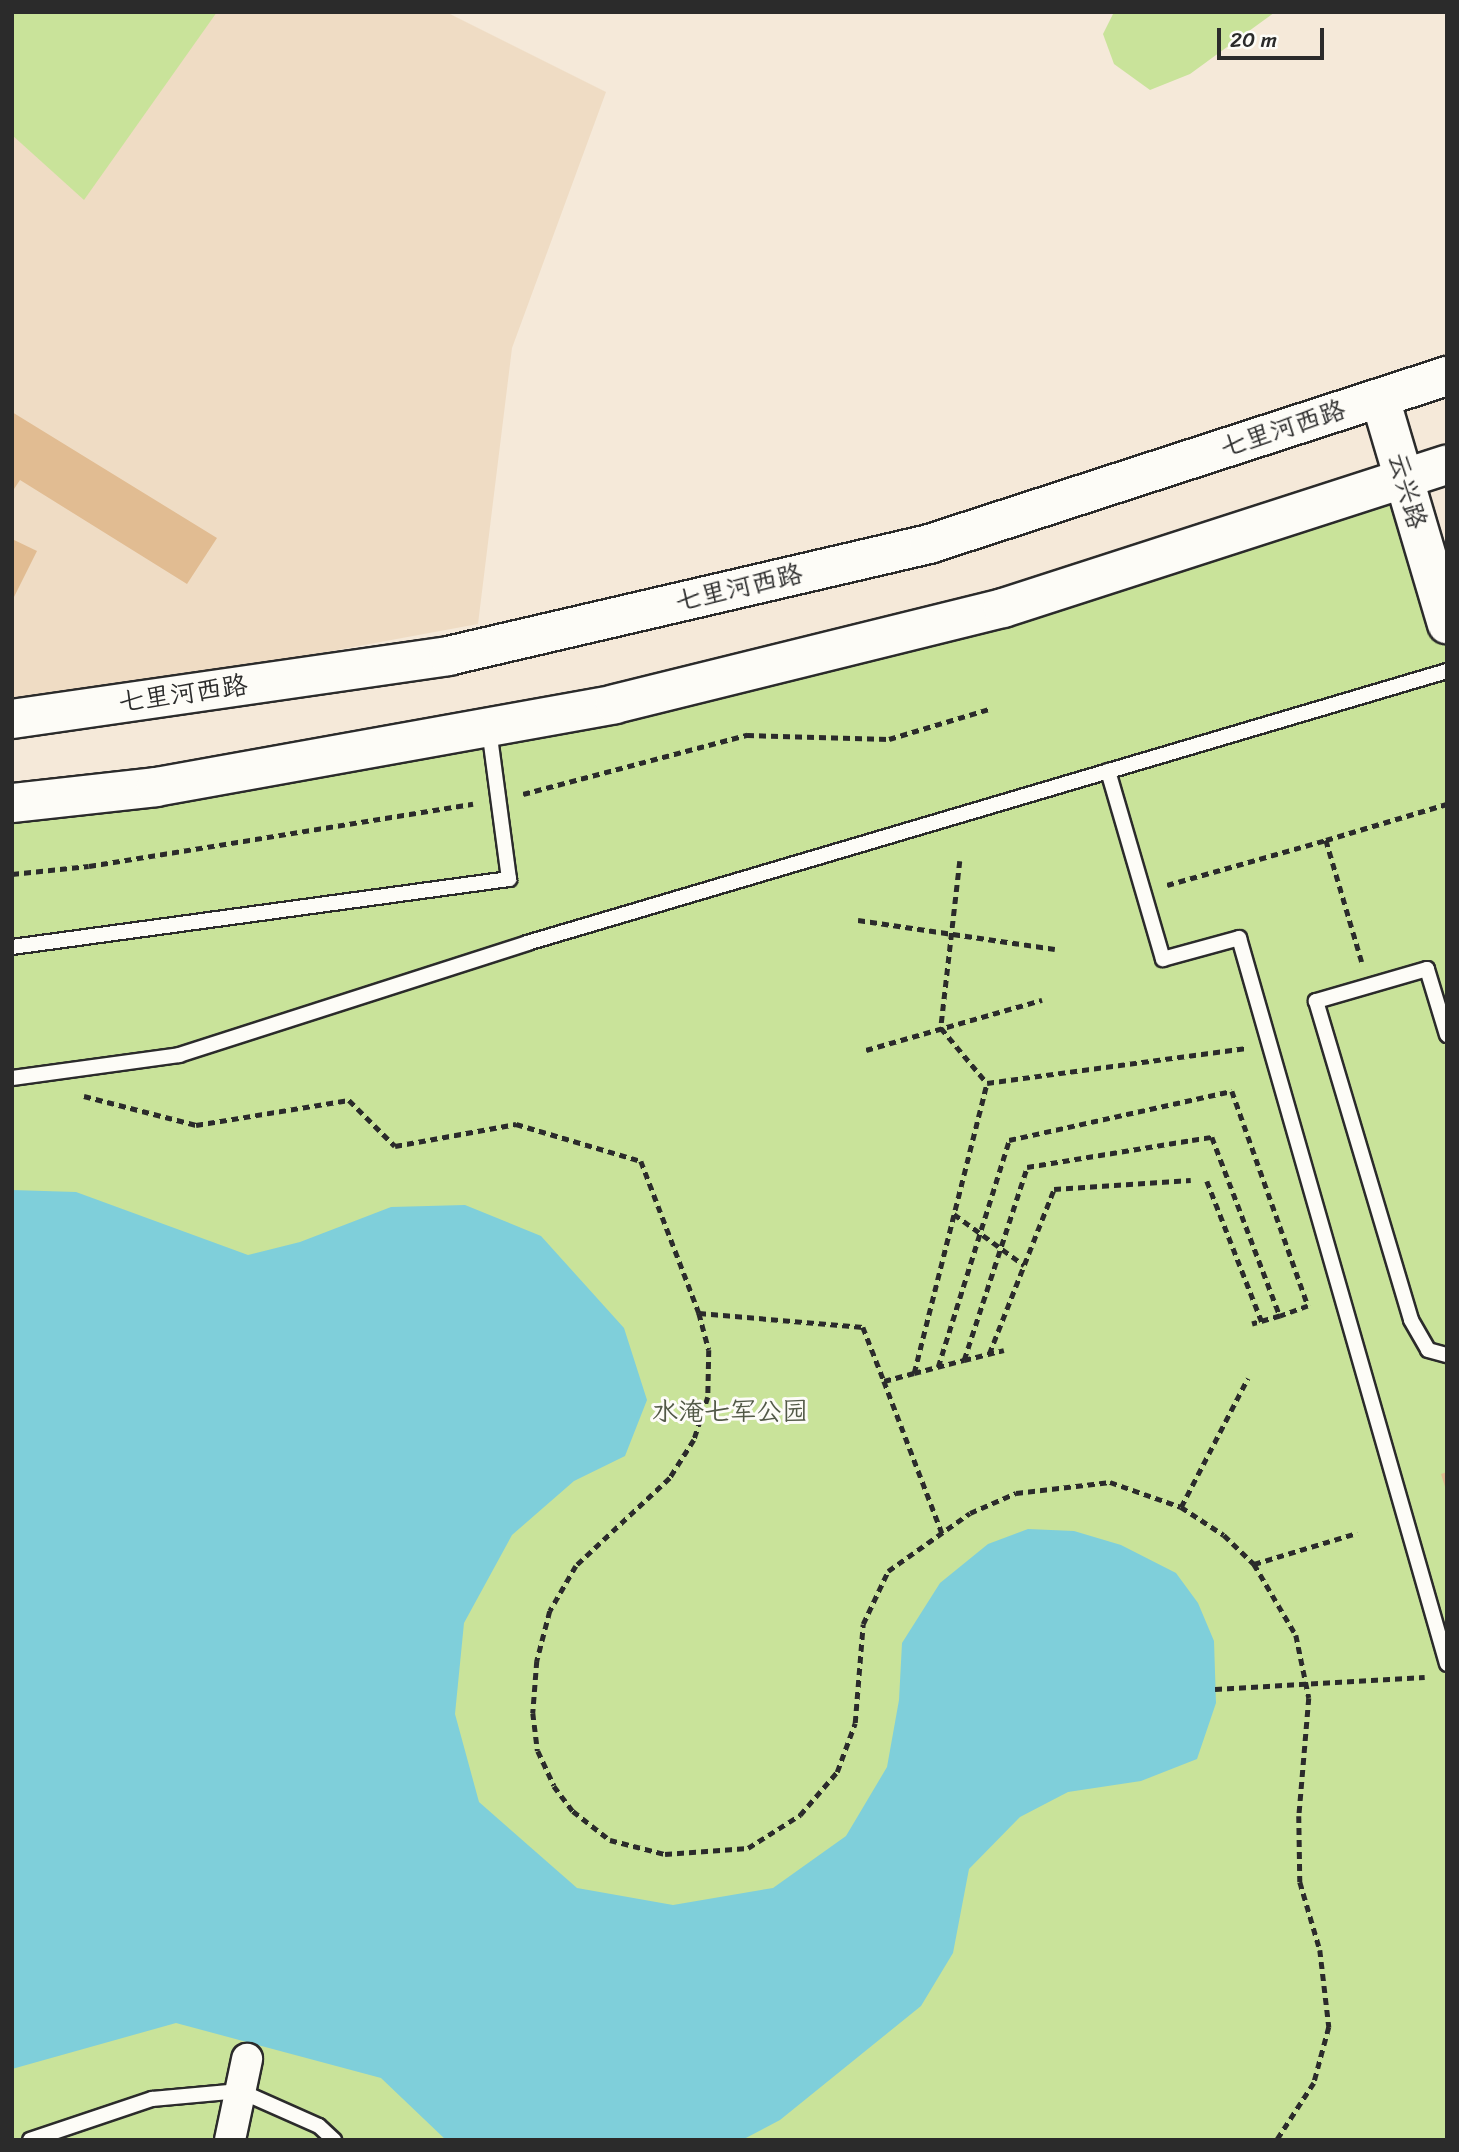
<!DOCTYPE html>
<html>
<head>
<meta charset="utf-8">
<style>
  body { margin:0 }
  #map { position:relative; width:1459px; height:2152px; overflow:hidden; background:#f5e9d9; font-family:Sriracha,"LXGW WenKai TC",sans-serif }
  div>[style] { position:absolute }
  .built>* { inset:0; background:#efdcc4 }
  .green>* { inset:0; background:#c9e39a }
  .water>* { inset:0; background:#7fcfda }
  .building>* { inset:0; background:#e1bc92 }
  .path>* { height:4.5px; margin-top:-2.25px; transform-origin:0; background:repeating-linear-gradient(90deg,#2b2b2b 0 7px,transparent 0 12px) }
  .roads { filter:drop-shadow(2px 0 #2b2b2b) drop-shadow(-2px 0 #2b2b2b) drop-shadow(0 2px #2b2b2b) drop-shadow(0 -2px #2b2b2b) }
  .lane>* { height:14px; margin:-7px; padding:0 7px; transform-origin:7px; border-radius:7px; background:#fdfcf7 }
  .street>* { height:30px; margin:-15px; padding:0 15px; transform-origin:15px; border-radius:15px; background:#fdfcf7 }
  .secondary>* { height:38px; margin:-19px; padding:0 19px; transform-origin:19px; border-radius:19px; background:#fdfcf7 }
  span { translate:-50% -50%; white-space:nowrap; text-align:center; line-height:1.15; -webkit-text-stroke:6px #fdfcf7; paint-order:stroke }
  .street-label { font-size:26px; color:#2b2b2b }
  .park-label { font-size:26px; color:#525947 }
  .frame { position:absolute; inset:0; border:14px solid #2b2b2b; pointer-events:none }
  .scale { position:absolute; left:1217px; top:28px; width:107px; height:32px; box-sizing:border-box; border:4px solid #2b2b2b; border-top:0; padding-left:9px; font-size:21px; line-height:24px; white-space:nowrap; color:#2b2b2b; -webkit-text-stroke:5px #fdfcf7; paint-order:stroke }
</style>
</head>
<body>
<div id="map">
  <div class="built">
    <i style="clip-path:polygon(12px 12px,446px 12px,606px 92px,512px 348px,478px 624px,310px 655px,12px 701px)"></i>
  </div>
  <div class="green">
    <i style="clip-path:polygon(12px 12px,217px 12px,84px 200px,12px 135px)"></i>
    <i style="clip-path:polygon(1114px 12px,1275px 12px,1190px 74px,1150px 90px,1114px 64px,1103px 34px)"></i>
    <i style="clip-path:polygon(1403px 479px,1447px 624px,1447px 2140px,12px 2140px,12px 803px,615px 704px)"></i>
  </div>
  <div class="water">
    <i style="clip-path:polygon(12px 1190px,76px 1192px,248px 1255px,300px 1242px,391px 1207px,465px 1205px,541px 1236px,624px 1328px,647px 1400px,625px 1456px,574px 1481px,512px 1535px,464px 1623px,455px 1714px,479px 1802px,577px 1888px,673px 1905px,773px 1888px,846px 1836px,887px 1767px,899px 1700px,902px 1643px,940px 1583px,988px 1544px,1028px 1529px,1074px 1531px,1121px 1545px,1176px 1573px,1198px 1603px,1214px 1641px,1216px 1703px,1197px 1759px,1141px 1781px,1068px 1792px,1020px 1817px,969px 1869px,953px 1953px,921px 2006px,780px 2120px,742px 2140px,446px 2140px,381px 2078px,176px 2023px,12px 2069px)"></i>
  </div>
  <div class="building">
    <i style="clip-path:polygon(12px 412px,217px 538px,187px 584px,20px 480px,12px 492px)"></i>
    <i style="clip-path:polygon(12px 539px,37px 551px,12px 601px)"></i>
    <i style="clip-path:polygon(1447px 1472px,1447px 1490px,1446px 1490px,1441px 1474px)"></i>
  </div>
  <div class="path">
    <i style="left:523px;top:794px;width:232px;rotate:-14.8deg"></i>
    <i style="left:747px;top:735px;width:142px;rotate:1.6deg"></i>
    <i style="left:889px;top:739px;width:104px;rotate:-16.7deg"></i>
    <i style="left:1326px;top:840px;width:126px;rotate:-16.6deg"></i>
    <i style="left:960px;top:861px;width:168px;rotate:96.5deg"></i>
    <i style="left:941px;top:1028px;width:72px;rotate:50.1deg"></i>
    <i style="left:12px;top:874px;width:77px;rotate:-5.9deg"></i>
    <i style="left:89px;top:866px;width:389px;rotate:-9.2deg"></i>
    <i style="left:1167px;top:885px;width:165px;rotate:-15.8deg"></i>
    <i style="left:1326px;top:840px;width:127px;rotate:73.6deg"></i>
    <i style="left:858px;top:920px;width:199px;rotate:8.4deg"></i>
    <i style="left:866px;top:1050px;width:183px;rotate:-15.9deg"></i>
    <i style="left:84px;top:1096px;width:116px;rotate:14.5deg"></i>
    <i style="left:196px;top:1125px;width:155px;rotate:-9.3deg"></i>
    <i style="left:349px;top:1100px;width:65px;rotate:45deg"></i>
    <i style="left:395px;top:1146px;width:123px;rotate:-10.3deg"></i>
    <i style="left:516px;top:1124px;width:130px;rotate:16.5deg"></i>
    <i style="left:641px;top:1161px;width:163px;rotate:69.1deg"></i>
    <i style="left:699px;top:1313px;width:165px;rotate:4.9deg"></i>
    <i style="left:863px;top:1327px;width:58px;rotate:68.7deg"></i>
    <i style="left:884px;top:1381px;width:31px;rotate:-15deg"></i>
    <i style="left:914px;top:1373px;width:299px;rotate:-75.9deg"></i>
    <i style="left:987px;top:1083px;width:260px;rotate:-7.7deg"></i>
    <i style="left:1207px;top:1181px;width:151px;rotate:68.7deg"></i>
    <i style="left:954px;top:1214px;width:87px;rotate:36.1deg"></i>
    <i style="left:699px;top:1313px;width:38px;rotate:75deg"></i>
    <i style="left:709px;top:1350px;width:47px;rotate:91.2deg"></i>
    <i style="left:708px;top:1397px;width:45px;rotate:108deg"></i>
    <i style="left:694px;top:1440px;width:45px;rotate:122.3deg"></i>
    <i style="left:670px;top:1478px;width:129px;rotate:136.9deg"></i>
    <i style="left:576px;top:1566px;width:52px;rotate:120deg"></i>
    <i style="left:550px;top:1611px;width:52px;rotate:104.6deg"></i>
    <i style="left:537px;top:1661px;width:52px;rotate:94.4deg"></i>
    <i style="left:533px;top:1713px;width:38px;rotate:83deg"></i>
    <i style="left:538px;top:1751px;width:38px;rotate:65deg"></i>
    <i style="left:554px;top:1786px;width:31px;rotate:53deg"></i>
    <i style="left:573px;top:1811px;width:47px;rotate:38.1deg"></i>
    <i style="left:610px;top:1840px;width:57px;rotate:14.3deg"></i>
    <i style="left:665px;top:1854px;width:83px;rotate:-4.1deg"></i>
    <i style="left:748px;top:1848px;width:62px;rotate:-32.4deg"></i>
    <i style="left:800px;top:1815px;width:57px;rotate:-49.3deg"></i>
    <i style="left:837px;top:1772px;width:52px;rotate:-69.8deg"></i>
    <i style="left:855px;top:1723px;width:99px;rotate:-85.4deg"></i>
    <i style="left:863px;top:1624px;width:59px;rotate:-64.7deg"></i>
    <i style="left:888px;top:1571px;width:100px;rotate:-35.3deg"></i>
    <i style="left:970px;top:1513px;width:50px;rotate:-23.5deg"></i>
    <i style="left:1016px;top:1493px;width:95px;rotate:-6.7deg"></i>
    <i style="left:1110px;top:1482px;width:75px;rotate:19.4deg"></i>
    <i style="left:1181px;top:1507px;width:145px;rotate:-62.6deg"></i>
    <i style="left:989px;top:1354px;width:177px;rotate:-68.5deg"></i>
    <i style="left:1054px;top:1189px;width:137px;rotate:-3.8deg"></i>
    <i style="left:964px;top:1360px;width:41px;rotate:-14deg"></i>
    <i style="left:938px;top:1367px;width:238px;rotate:-72.6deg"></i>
    <i style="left:1009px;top:1140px;width:228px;rotate:-12.4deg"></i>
    <i style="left:1232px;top:1091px;width:228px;rotate:70.5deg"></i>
    <i style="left:1308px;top:1306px;width:30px;rotate:160deg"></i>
    <i style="left:914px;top:1373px;width:52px;rotate:-14.6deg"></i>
    <i style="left:964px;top:1360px;width:203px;rotate:-71.9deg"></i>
    <i style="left:1027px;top:1167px;width:167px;rotate:-9.3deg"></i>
    <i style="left:1192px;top:1140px;width:20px;rotate:-9deg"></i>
    <i style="left:1212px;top:1137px;width:191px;rotate:69.2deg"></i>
    <i style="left:1280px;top:1316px;width:29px;rotate:164deg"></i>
    <i style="left:884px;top:1381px;width:163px;rotate:69.1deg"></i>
    <i style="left:1181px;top:1507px;width:51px;rotate:33.1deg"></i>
    <i style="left:1224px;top:1535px;width:42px;rotate:44deg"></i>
    <i style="left:1254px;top:1564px;width:108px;rotate:-16.8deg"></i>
    <i style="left:1254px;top:1564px;width:82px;rotate:59.4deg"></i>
    <i style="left:1296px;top:1635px;width:64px;rotate:78.3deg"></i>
    <i style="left:1309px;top:1698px;width:118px;rotate:94.8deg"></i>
    <i style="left:1299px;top:1816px;width:66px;rotate:89.1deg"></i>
    <i style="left:1300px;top:1882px;width:71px;rotate:73.6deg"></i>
    <i style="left:1320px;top:1950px;width:78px;rotate:83.3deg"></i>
    <i style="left:1329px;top:2027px;width:58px;rotate:105deg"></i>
    <i style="left:1314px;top:2083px;width:68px;rotate:123deg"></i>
    <i style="left:1215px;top:1689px;width:210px;rotate:-3.3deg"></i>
  </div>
  <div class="roads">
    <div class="lane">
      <i style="left:1108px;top:771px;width:196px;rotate:73.7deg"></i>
      <i style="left:1163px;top:959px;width:79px;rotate:-15.4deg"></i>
      <i style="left:1239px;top:938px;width:755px;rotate:74.01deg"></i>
      <i style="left:12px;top:947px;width:502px;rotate:-7.79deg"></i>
      <i style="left:509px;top:879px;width:151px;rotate:-97.6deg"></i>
      <i style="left:1447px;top:1035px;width:69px;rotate:-106.9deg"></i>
      <i style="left:1427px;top:969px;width:116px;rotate:163.9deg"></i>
      <i style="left:1316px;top:1001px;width:333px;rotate:73.4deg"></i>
      <i style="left:1411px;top:1320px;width:34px;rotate:60deg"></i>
      <i style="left:1428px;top:1350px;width:20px;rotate:15deg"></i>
      <i style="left:12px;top:1078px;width:169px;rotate:-7.8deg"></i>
      <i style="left:179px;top:1055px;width:366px;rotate:-17.8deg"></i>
      <i style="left:527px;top:943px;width:959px;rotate:-16.47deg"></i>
      <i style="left:30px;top:2140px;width:129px;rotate:-18.6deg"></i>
      <i style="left:152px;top:2099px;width:88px;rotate:-5.2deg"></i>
      <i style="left:240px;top:2091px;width:86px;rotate:23.9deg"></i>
      <i style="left:319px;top:2126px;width:21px;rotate:43deg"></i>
    </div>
    <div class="street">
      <i style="left:230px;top:2140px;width:83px;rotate:-78.1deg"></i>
    </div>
    <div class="secondary">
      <i style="left:1380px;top:398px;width:236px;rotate:73.5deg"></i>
      <i style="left:12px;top:719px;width:441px;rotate:-8.2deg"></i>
      <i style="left:448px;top:656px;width:494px;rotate:-13.1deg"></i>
      <i style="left:929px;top:544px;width:545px;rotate:-17.97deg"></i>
      <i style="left:12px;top:803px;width:145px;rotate:-6.3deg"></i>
      <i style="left:156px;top:787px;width:466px;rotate:-10.2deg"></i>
      <i style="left:615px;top:704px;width:400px;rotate:-13.9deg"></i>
      <i style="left:1003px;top:608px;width:466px;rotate:-17.9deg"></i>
    </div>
  </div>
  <div class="street-label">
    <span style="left:1283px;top:429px;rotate:-18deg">七里河西路</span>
    <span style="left:1407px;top:491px;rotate:74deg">云兴路</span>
    <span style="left:739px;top:588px;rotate:-13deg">七里河西路</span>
    <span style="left:183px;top:694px;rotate:-8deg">七里河西路</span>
  </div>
  <div class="park-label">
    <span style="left:730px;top:1412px">水淹七军公园</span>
  </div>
  <div class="frame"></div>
  <div class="scale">20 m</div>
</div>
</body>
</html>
